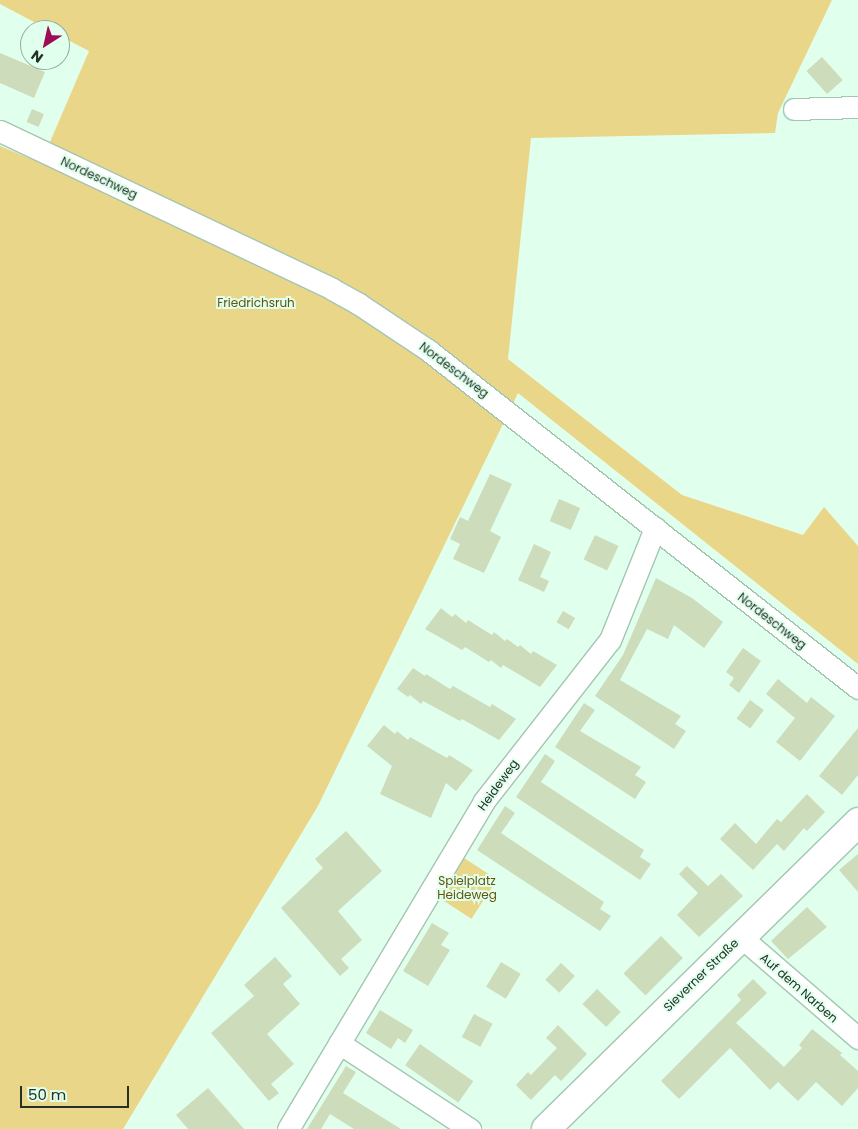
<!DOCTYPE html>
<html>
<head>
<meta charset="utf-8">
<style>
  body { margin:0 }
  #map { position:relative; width:858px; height:1129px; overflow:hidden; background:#e1ffed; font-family:Poppins,sans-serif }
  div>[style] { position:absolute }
  .green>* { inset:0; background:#ead688; transform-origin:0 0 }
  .building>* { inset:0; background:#cddcbb; transform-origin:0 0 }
  .roads { filter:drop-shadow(1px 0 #a3c6b2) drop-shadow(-1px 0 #a3c6b2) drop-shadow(0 1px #a3c6b2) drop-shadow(0 -1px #a3c6b2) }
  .minor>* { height:21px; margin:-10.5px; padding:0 10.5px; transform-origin:10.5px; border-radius:10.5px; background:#fff }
  .major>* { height:28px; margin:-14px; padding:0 14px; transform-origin:14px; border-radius:14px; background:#fff }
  span { translate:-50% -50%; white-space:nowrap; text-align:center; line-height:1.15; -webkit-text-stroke:4px #e1ffed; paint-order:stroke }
  .street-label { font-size:12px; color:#233129 }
  .park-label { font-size:12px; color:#645410 }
  .north { position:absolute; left:20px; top:20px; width:50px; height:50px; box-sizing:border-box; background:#e1ffed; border:1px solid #95ad9f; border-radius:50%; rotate:215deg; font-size:14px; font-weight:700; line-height:20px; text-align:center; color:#233129 }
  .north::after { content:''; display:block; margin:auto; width:18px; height:22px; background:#9e0c58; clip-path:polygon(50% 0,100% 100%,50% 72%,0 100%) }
  .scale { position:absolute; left:20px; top:1086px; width:109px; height:22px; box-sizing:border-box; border:2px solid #233129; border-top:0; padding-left:6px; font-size:15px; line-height:18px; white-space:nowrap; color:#233129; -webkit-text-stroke:4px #e1ffed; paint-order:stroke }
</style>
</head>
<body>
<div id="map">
  <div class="green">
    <i style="clip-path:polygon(0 0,832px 0,778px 113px,775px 133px,531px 138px,508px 359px,682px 495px,803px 535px,824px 507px,858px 546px,858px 664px,518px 393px,318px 806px,123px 1129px,0 1129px,0 146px,41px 163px,89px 51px,60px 36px,60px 30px,49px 30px,0 4px)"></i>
    <i style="left:461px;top:856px;width:43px;height:47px;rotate:33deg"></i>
  </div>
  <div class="building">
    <i style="clip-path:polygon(0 53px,45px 72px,34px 98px,0 83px)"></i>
    <i style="left:822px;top:57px;width:31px;height:21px;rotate:48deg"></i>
    <i style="left:32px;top:109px;width:13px;height:14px;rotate:23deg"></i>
    <i style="clip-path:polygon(490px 474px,512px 484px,490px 531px,501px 537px,484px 573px,453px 559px,460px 544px,450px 539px,460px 517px,468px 521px)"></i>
    <i style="left:559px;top:499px;width:23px;height:24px;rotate:23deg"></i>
    <i style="left:595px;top:535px;width:26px;height:27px;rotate:25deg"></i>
    <i style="clip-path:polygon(534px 544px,551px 552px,540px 577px,549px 581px,544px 592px,518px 580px)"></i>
    <i style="clip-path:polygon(656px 578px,692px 598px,723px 622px,704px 648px,674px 625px,668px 639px,647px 629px,620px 680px,681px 716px,675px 724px,686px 731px,674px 749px,595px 696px,623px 655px)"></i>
    <i style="clip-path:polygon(441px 608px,452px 617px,455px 614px,466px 623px,468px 620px,492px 635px,494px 632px,505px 641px,507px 639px,518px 647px,520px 645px,531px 654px,533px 651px,557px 665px,540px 687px,503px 665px,501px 668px,491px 660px,489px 662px,465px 647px,462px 650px,425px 629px)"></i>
    <i style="left:563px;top:611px;width:14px;height:13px;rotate:30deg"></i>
    <i style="clip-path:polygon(743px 648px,761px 661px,739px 693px,729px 685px,734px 678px,726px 672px)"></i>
    <i style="clip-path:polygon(413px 668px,425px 676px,426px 674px,450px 689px,453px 686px,490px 707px,492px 704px,516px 719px,499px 740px,462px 719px,460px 721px,423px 701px,421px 704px,410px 695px,408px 697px,397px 689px)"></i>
    <i style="clip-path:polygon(778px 679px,807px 703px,811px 697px,835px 716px,800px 761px,776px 742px,795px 718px,766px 694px)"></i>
    <i style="left:750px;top:700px;width:17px;height:23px;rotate:36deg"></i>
    <i style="clip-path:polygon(584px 703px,595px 710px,580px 731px,641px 767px,635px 775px,646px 782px,635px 799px,555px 747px)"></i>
    <i style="clip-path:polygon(384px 725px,395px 734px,397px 731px,408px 740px,410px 737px,447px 758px,449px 755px,473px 770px,456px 791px,446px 783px,431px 818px,380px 794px,392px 766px,367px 746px)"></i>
    <i style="clip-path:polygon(858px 728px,858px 775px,842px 795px,819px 776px)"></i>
    <i style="clip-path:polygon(545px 754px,555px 761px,541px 782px,644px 850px,640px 857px,651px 864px,640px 880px,516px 797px)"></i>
    <i style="clip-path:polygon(807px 794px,825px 812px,807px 831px,804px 828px,784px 851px,777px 844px,753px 870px,720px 839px,735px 823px,756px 844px,777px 819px,781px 822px)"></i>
    <i style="clip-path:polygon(505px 806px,515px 813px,501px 833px,604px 902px,600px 909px,611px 916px,600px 931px,477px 850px)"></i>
    <i style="clip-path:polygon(346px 831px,382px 871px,338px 911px,362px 940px,341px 959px,349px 968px,340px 976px,281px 908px,323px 868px,315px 859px)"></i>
    <i style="clip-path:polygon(858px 854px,858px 892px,839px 870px)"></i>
    <i style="clip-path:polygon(687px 866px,708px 886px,721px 874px,743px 896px,699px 937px,677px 915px,698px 893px,679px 874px)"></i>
    <i style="clip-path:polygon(807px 907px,827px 927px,788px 959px,771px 941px)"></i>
    <i style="clip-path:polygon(432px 923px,449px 933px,441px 945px,450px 950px,428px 986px,403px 971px)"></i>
    <i style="left:661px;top:936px;width:31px;height:53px;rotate:45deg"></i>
    <i style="clip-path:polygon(275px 957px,292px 976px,283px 984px,300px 1004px,267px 1034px,294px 1064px,271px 1084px,279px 1093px,269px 1101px,211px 1033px,254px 996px,244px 985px)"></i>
    <i style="left:501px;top:962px;width:23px;height:29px;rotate:31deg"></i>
    <i style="left:561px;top:963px;width:19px;height:23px;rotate:43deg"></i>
    <i style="clip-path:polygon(753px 979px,767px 993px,736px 1023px,784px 1067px,802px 1048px,799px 1045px,812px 1029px,842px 1053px,840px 1055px,858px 1071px,858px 1088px,842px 1106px,816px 1082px,798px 1101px,778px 1082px,770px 1090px,730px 1048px,679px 1099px,661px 1081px,741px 1000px,737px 995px)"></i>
    <i style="left:597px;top:989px;width:33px;height:21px;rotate:44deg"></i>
    <i style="clip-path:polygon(380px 1010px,413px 1030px,405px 1043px,398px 1038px,391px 1049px,366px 1033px)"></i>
    <i style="left:474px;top:1014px;width:21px;height:26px;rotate:28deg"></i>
    <i style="clip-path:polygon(558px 1025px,587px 1054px,561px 1081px,555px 1075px,531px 1100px,516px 1085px,528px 1072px,531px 1075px,557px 1048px,546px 1038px)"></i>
    <i style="left:420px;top:1044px;width:65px;height:26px;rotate:35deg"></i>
    <i style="clip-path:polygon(346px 1066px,356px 1072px,343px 1093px,401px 1129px,354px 1129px,330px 1114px,321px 1129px,307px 1129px)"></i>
    <i style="clip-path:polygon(208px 1088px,244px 1129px,188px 1129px,176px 1115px)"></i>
  </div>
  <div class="roads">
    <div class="minor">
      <i style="left:794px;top:109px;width:64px;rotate:-1.8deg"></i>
      <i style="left:0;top:131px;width:368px;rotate:25.4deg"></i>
      <i style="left:332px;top:289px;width:31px;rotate:29deg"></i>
      <i style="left:359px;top:304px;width:83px;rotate:33.7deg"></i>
      <i style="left:428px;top:350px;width:547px;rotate:38.17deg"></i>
      <i style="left:741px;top:937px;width:155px;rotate:40.8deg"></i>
      <i style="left:339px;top:1043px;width:157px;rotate:33.3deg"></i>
      <i style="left:288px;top:1129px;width:382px;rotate:-59.1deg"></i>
      <i style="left:484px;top:801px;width:204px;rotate:-52deg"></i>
      <i style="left:610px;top:640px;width:121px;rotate:-68.1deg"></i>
    </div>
    <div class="major">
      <i style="left:546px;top:1129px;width:438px;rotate:-44.5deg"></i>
    </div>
  </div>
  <div class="street-label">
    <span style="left:99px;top:178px;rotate:25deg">Nordeschweg</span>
    <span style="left:454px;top:370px;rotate:37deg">Nordeschweg</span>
    <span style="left:772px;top:621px;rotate:38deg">Nordeschweg</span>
    <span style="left:498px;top:785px;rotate:-54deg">Heideweg</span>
    <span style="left:701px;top:975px;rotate:-44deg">Sieverner Straße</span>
    <span style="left:799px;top:988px;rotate:41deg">Auf dem Narben</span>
  </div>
  <div class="park-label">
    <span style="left:256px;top:303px">Friedrichsruh</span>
    <span style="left:467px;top:888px">Spielplatz<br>Heideweg</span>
  </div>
  <div class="north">N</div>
  <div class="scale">50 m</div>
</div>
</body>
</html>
